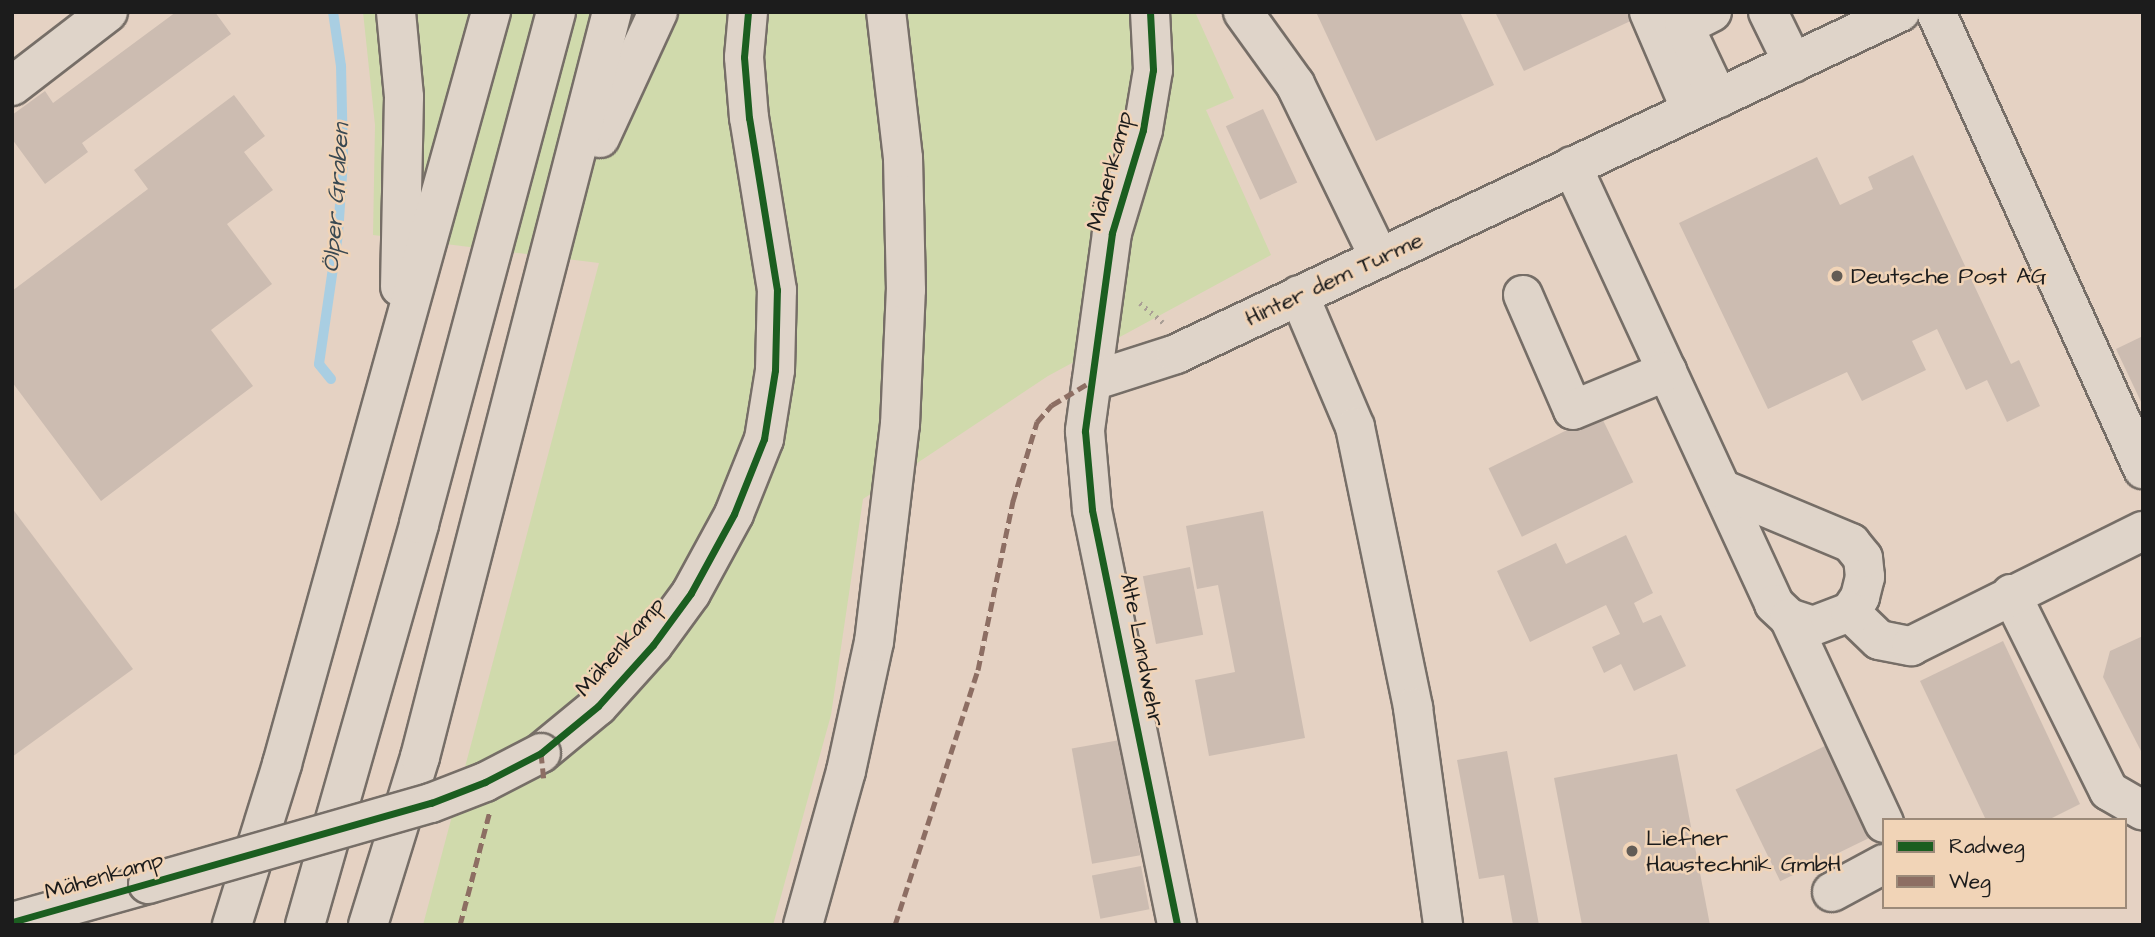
<!DOCTYPE html>
<html>
<head>
<meta charset="utf-8">
<style>
  body { margin:0 }
  #map { position:relative; width:2155px; height:937px; overflow:hidden; background:#e5d2c3; font-family:"Architects Daughter",sans-serif }
  div>[style] { position:absolute }
  .green>* { inset:0; background:#d0daac }
  .stream>* { height:10px; margin:-5px; padding:0 5px; transform-origin:5px; border-radius:5px; background:#a9cee2 }
  .building>* { inset:0; background:#ccbcb1; transform-origin:0 0 }
  .path>* { height:4.5px; margin-top:-2.25px; transform-origin:0; background:repeating-linear-gradient(90deg,#a99e95 0 2px,transparent 0 7px) }
  .roads { filter:drop-shadow(2px 0 #766e67) drop-shadow(-2px 0 #766e67) drop-shadow(0 2px #766e67) drop-shadow(0 -2px #766e67) }
  .minor>* { height:38px; margin:-19px; padding:0 19px; transform-origin:19px; border-radius:19px; background:#dfd4c9 }
  .highway>* { height:38px; margin:-19px; padding:0 19px; transform-origin:19px; border-radius:19px; background:#dfd4c9 }
  .bridges { filter:drop-shadow(2px 0 #766e67) drop-shadow(-2px 0 #766e67) drop-shadow(0 2px #766e67) drop-shadow(0 -2px #766e67) }
  .minor-bridge>* { height:38px; margin:-19px; padding:0 19px; transform-origin:19px; border-radius:19px; background:#dfd4c9 }
  .quiet>* { height:5px; margin-top:-2.5px; transform-origin:0; background:repeating-linear-gradient(90deg,#8d6e63 0 10px,transparent 0 15px) }
  .cycleway>* { height:7px; margin:-3.5px; padding:0 3.5px; transform-origin:3.5px; border-radius:3.5px; background:#1b5e20 }
  .dots>* { width:19px; height:19px; translate:-50% -50%; box-sizing:border-box; border:4px solid #f1d4b7; border-radius:50% }
  span { translate:-50% -50%; white-space:nowrap; text-align:center; line-height:1.15; -webkit-text-stroke:5px #f1d4b7; paint-order:stroke }
  .street-label { font-size:23px; color:#1c1c1c }
  .poi-label { font-size:23px; color:#1c1c1c }
  .left { translate:0 -50%; text-align:left }
  .water-label { font-size:24px; color:#394851; font-style:italic }
  .frame { position:absolute; inset:0; border:14px solid #1c1c1c; pointer-events:none }
  .legend { position:absolute; left:1882px; top:818px; width:245px; height:91px; box-sizing:border-box; background:#f1d4b7; border:2px solid #9c8a79; margin:0; padding:9px 12px; list-style:none; font-size:21px; color:#1c1c1c }
  .legend li { display:flex; align-items:center; gap:14px; height:35px }
  .legend b { width:35px; border:2px solid #9c8a79 }
</style>
</head>
<body>
<div id="map">
  <div class="green">
    <i style="clip-path:polygon(363px 12px,1195px 12px,1234px 98px,1206px 110px,1271px 255px,1048px 376px,863px 499px,831px 715px,773px 925px,423px 925px,599px 263px,373px 235px,375px 125px)"></i>
  </div>
  <div class="stream">
    <i style="left:331px;top:379px;width:19px;rotate:-129deg"></i>
    <i style="left:319px;top:364px;width:131px;rotate:-81.7deg"></i>
    <i style="left:338px;top:234px;width:74px;rotate:-86.1deg"></i>
    <i style="left:343px;top:160px;width:94px;rotate:-91.2deg"></i>
    <i style="left:341px;top:66px;width:55px;rotate:-98.4deg"></i>
  </div>
  <div class="building">
    <i style="clip-path:polygon(176px 12px,215px 12px,231px 34px,82px 143px,88px 152px,45px 184px,12px 139px,12px 115px,45px 91px,53px 103px)"></i>
    <i style="clip-path:polygon(1316px 12px,1460px 12px,1494px 85px,1376px 141px)"></i>
    <i style="clip-path:polygon(1495px 12px,1636px 12px,1639px 17px,1524px 71px)"></i>
    <i style="clip-path:polygon(234px 95px,265px 136px,244px 152px,273px 190px,227px 224px,272px 284px,211px 330px,253px 386px,101px 501px,12px 382px,12px 291px,148px 189px,134px 170px)"></i>
    <i style="left:1263px;top:109px;width:81px;height:41px;rotate:65deg"></i>
    <i style="clip-path:polygon(1913px 155px,2011px 364px,2019px 360px,2040px 406px,2007px 422px,1987px 380px,1966px 390px,1937px 329px,1912px 341px,1926px 370px,1862px 401px,1847px 372px,1768px 409px,1679px 223px,1817px 157px,1840px 205px,1873px 189px,1868px 177px)"></i>
    <i style="clip-path:polygon(2143px 336px,2143px 406px,2116px 349px)"></i>
    <i style="left:1600px;top:414px;width:76px;height:124px;rotate:64deg"></i>
    <i style="clip-path:polygon(12px 508px,133px 669px,12px 757px)"></i>
    <i style="clip-path:polygon(1263px 511px,1305px 738px,1209px 756px,1195px 680px,1235px 672px,1218px 585px,1197px 589px,1186px 526px)"></i>
    <i style="clip-path:polygon(1626px 535px,1653px 593px,1634px 603px,1643px 623px,1661px 615px,1686px 666px,1634px 691px,1621px 664px,1604px 673px,1592px 647px,1620px 634px,1606px 605px,1530px 642px,1497px 571px,1556px 543px,1566px 564px)"></i>
    <i style="left:1190px;top:567px;width:69px;height:48px;rotate:79deg"></i>
    <i style="clip-path:polygon(2143px 636px,2143px 755px,2103px 677px,2110px 651px)"></i>
    <i style="clip-path:polygon(2003px 641px,2080px 804px,2048px 820px,1986px 820px,1920px 681px)"></i>
    <i style="left:1120px;top:740px;width:117px;height:49px;rotate:80deg"></i>
    <i style="left:1829px;top:744px;width:102px;height:104px;rotate:64deg"></i>
    <i style="clip-path:polygon(1507px 751px,1529px 870px,1539px 925px,1513px 925px,1504px 875px,1479px 879px,1457px 760px)"></i>
    <i style="clip-path:polygon(1677px 754px,1710px 925px,1582px 925px,1554px 778px)"></i>
    <i style="left:1141px;top:866px;width:44px;height:50px;rotate:79deg"></i>
  </div>
  <div class="path">
    <i style="left:1140px;top:303px;width:30px;rotate:40deg"></i>
  </div>
  <div class="roads">
    <div class="minor">
      <i style="left:1150px;top:12px;width:58px;rotate:87deg"></i>
      <i style="left:1153px;top:70px;width:61px;rotate:99.5deg"></i>
      <i style="left:1143px;top:130px;width:108px;rotate:106.8deg"></i>
      <i style="left:1112px;top:233px;width:200px;rotate:97.8deg"></i>
      <i style="left:1085px;top:431px;width:79px;rotate:84.9deg"></i>
      <i style="left:1092px;top:510px;width:424px;rotate:78.4deg"></i>
      <i style="left:1243px;top:12px;width:89px;rotate:54.2deg"></i>
      <i style="left:1295px;top:84px;width:192px;rotate:64.1deg"></i>
      <i style="left:1649px;top:12px;width:107px;rotate:66.8deg"></i>
      <i style="left:1712px;top:12px;width:31px;rotate:153deg"></i>
      <i style="left:1684px;top:26px;width:80px;rotate:64.7deg"></i>
      <i style="left:1768px;top:12px;width:57px;rotate:63.9deg"></i>
      <i style="left:1936px;top:12px;width:502px;rotate:65.63deg"></i>
      <i style="left:12px;top:86px;width:121px;rotate:-37.6deg"></i>
      <i style="left:1572px;top:166px;width:482px;rotate:65.2deg"></i>
      <i style="left:1774px;top:604px;width:21px;rotate:43deg"></i>
      <i style="left:1789px;top:618px;width:25px;rotate:18deg"></i>
      <i style="left:1813px;top:626px;width:40px;rotate:-21deg"></i>
      <i style="left:1850px;top:612px;width:18px;rotate:-56deg"></i>
      <i style="left:1860px;top:597px;width:21px;rotate:-76deg"></i>
      <i style="left:1865px;top:577px;width:19px;rotate:-96deg"></i>
      <i style="left:1863px;top:558px;width:19px;rotate:-129deg"></i>
      <i style="left:1851px;top:543px;width:140px;rotate:-157.3deg"></i>
      <i style="left:1299px;top:295px;width:143px;rotate:67deg"></i>
      <i style="left:1355px;top:427px;width:287px;rotate:78.3deg"></i>
      <i style="left:1413px;top:708px;width:219px;rotate:82.1deg"></i>
      <i style="left:1523px;top:295px;width:125px;rotate:66.5deg"></i>
      <i style="left:1573px;top:410px;width:102px;rotate:-22.5deg"></i>
      <i style="left:1092px;top:381px;width:88px;rotate:-17.8deg"></i>
      <i style="left:1176px;top:354px;width:801px;rotate:-25.28deg"></i>
      <i style="left:2011px;top:594px;width:220px;rotate:63.6deg"></i>
      <i style="left:2109px;top:791px;width:39px;rotate:30deg"></i>
      <i style="left:1850px;top:612px;width:40px;rotate:44deg"></i>
      <i style="left:1879px;top:640px;width:33px;rotate:11deg"></i>
      <i style="left:1911px;top:646px;width:259px;rotate:-26.4deg"></i>
      <i style="left:1789px;top:618px;width:226px;rotate:65.1deg"></i>
      <i style="left:541px;top:753px;width:74px;rotate:-39.5deg"></i>
      <i style="left:598px;top:706px;width:82px;rotate:-48deg"></i>
      <i style="left:653px;top:645px;width:64px;rotate:-53.8deg"></i>
      <i style="left:691px;top:593px;width:90px;rotate:-61.4deg"></i>
      <i style="left:734px;top:514px;width:81px;rotate:-68.2deg"></i>
      <i style="left:764px;top:439px;width:70px;rotate:-80.9deg"></i>
      <i style="left:775px;top:370px;width:80px;rotate:-88.6deg"></i>
      <i style="left:777px;top:290px;width:174px;rotate:-99.2deg"></i>
      <i style="left:749px;top:118px;width:61px;rotate:-94.7deg"></i>
      <i style="left:744px;top:57px;width:45px;rotate:-84.9deg"></i>
      <i style="left:1832px;top:892px;width:59px;rotate:-28.3deg"></i>
      <i style="left:12px;top:922px;width:141px;rotate:-15.6deg"></i>
    </div>
    <div class="highway">
      <i style="left:396px;top:12px;width:85px;rotate:84.6deg"></i>
      <i style="left:404px;top:97px;width:190px;rotate:91.2deg"></i>
      <i style="left:600px;top:138px;width:139px;rotate:-65.3deg"></i>
      <i style="left:232px;top:925px;width:169px;rotate:-72.7deg"></i>
      <i style="left:282px;top:764px;width:781px;rotate:-74.47deg"></i>
      <i style="left:305px;top:925px;width:417px;rotate:-74.1deg"></i>
      <i style="left:419px;top:524px;width:530px;rotate:-75.02deg"></i>
      <i style="left:368px;top:925px;width:176px;rotate:-72.8deg"></i>
      <i style="left:420px;top:757px;width:769px;rotate:-75.55deg"></i>
      <i style="left:803px;top:925px;width:160px;rotate:-74.4deg"></i>
      <i style="left:846px;top:771px;width:132px;rotate:-77.8deg"></i>
      <i style="left:874px;top:642px;width:219px;rotate:-83.2deg"></i>
      <i style="left:900px;top:425px;width:135px;rotate:-87.5deg"></i>
      <i style="left:906px;top:290px;width:132px;rotate:-91.3deg"></i>
      <i style="left:903px;top:158px;width:147px;rotate:-96.6deg"></i>
    </div>
  </div>
  <div class="bridges">
    <div class="minor-bridge">
      <i style="left:148px;top:884px;width:294px;rotate:-16deg"></i>
      <i style="left:431px;top:803px;width:58px;rotate:-21.3deg"></i>
      <i style="left:485px;top:782px;width:63px;rotate:-27.4deg"></i>
    </div>
  </div>
  <div class="quiet">
    <i style="left:541px;top:753px;width:29px;rotate:84deg"></i>
    <i style="left:460px;top:925px;width:118px;rotate:-75.3deg"></i>
    <i style="left:895px;top:925px;width:268px;rotate:-72deg"></i>
    <i style="left:978px;top:670px;width:173px;rotate:-78.3deg"></i>
    <i style="left:1013px;top:501px;width:83px;rotate:-73.1deg"></i>
    <i style="left:1037px;top:422px;width:23px;rotate:-49deg"></i>
    <i style="left:1052px;top:405px;width:47px;rotate:-31deg"></i>
  </div>
  <div class="cycleway">
    <i style="left:1150px;top:12px;width:58px;rotate:87deg"></i>
    <i style="left:1153px;top:70px;width:61px;rotate:99.5deg"></i>
    <i style="left:1143px;top:130px;width:108px;rotate:106.8deg"></i>
    <i style="left:1112px;top:233px;width:200px;rotate:97.8deg"></i>
    <i style="left:1085px;top:431px;width:79px;rotate:84.9deg"></i>
    <i style="left:1092px;top:510px;width:424px;rotate:78.4deg"></i>
    <i style="left:12px;top:922px;width:436px;rotate:-15.9deg"></i>
    <i style="left:431px;top:803px;width:58px;rotate:-21.3deg"></i>
    <i style="left:485px;top:782px;width:63px;rotate:-27.4deg"></i>
    <i style="left:541px;top:753px;width:74px;rotate:-39.5deg"></i>
    <i style="left:598px;top:706px;width:82px;rotate:-48deg"></i>
    <i style="left:653px;top:645px;width:64px;rotate:-53.8deg"></i>
    <i style="left:691px;top:593px;width:90px;rotate:-61.4deg"></i>
    <i style="left:734px;top:514px;width:81px;rotate:-68.2deg"></i>
    <i style="left:764px;top:439px;width:70px;rotate:-80.9deg"></i>
    <i style="left:775px;top:370px;width:80px;rotate:-88.6deg"></i>
    <i style="left:777px;top:290px;width:174px;rotate:-99.2deg"></i>
    <i style="left:749px;top:118px;width:61px;rotate:-94.7deg"></i>
    <i style="left:744px;top:57px;width:45px;rotate:-84.9deg"></i>
  </div>
  <div class="dots">
    <i style="left:1837px;top:276px;background:#625c56"></i>
    <i style="left:1632px;top:851px;background:#625c56"></i>
  </div>
  <div class="street-label">
    <span style="left:1110px;top:171px;rotate:-75deg">Mähenkamp</span>
    <span style="left:1334px;top:279px;rotate:-25deg">Hinter dem Turme</span>
    <span style="left:620px;top:647px;rotate:-49deg">Mähenkamp</span>
    <span style="left:1142px;top:650px;rotate:79deg">Alte Landwehr</span>
    <span style="left:104px;top:876px;rotate:-16deg">Mähenkamp</span>
  </div>
  <div class="poi-label">
    <span class="left" style="left:1851px;top:276px">Deutsche Post AG</span>
    <span class="left" style="left:1646px;top:851px">Liefner<br>Haustechnik GmbH</span>
  </div>
  <div class="water-label">
    <span style="left:337px;top:198px;rotate:-86deg">Ölper Graben</span>
  </div>
  <div class="frame"></div>
  <ul class="legend">
  <li><b style="height:9px;background:#1b5e20"></b>Radweg</li>
  <li><b style="height:9px;background:#8d6e63"></b>Weg</li>
  </ul>
</div>
</body>
</html>
